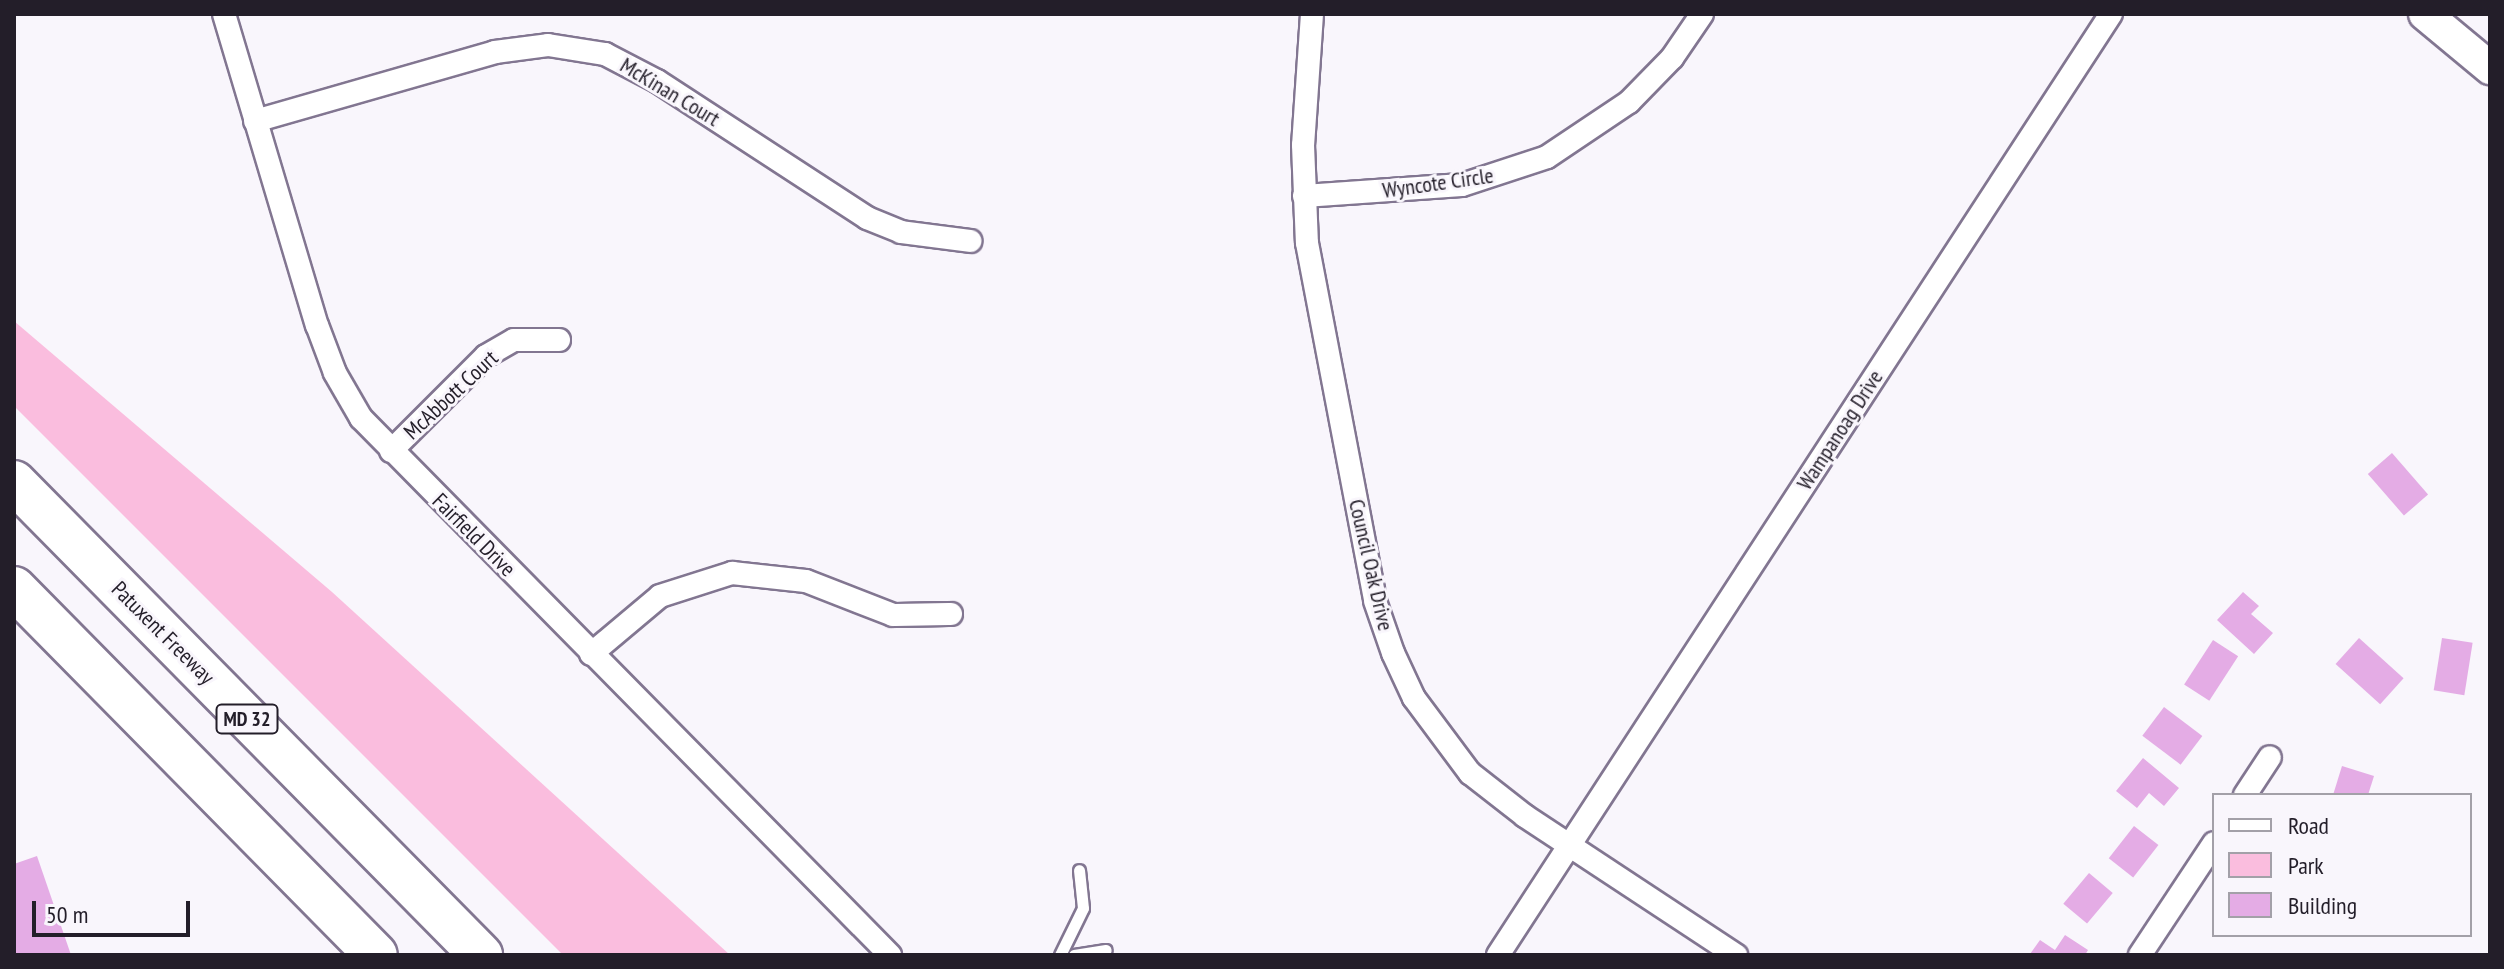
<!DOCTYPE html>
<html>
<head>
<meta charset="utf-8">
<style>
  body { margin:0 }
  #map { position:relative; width:2504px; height:969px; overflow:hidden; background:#f9f6fc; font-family:"PT Sans Narrow",sans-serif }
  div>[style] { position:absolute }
  .green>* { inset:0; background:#fabdde }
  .building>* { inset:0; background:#e4ace5; transform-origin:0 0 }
  .roads { filter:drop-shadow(2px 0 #827691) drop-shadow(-2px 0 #827691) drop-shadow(0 2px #827691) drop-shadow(0 -2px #827691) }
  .lane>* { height:11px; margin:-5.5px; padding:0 5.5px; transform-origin:5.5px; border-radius:5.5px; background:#fff }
  .street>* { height:22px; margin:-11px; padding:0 11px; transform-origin:11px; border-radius:11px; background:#fff }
  .secondary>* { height:32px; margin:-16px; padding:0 16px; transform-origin:16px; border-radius:16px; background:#fff }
  .highway>* { height:42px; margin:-21px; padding:0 21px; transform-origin:21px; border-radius:21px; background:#fff }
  span { translate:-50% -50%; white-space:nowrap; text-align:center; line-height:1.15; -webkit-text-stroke:6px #f9f6fc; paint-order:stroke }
  .shield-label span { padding:2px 6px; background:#f9f6fc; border:2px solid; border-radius:6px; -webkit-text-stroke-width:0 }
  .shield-label { font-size:20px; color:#231e29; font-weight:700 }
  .street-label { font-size:22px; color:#231e29 }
  .frame { position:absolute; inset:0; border:16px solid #231e29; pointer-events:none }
  .legend { position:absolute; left:2212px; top:793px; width:260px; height:144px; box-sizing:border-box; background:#f9f6fc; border:2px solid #a3a0a8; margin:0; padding:10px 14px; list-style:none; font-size:24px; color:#231e29 }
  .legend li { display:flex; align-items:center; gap:16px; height:40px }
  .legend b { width:40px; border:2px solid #a3a0a8 }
  .scale { position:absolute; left:32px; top:901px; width:158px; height:36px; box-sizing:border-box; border:4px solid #231e29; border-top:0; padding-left:10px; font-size:24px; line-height:28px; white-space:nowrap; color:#231e29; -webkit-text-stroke:6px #f9f6fc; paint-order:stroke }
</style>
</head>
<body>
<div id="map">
  <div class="green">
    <i style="clip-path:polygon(14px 321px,332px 592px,730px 955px,563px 955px,14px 406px)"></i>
  </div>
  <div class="building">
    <i style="left:2392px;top:453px;width:55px;height:32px;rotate:49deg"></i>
    <i style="clip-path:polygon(2243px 592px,2259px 606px,2251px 614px,2273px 633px,2254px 654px,2217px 620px)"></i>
    <i style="left:2359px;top:638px;width:60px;height:35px;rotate:42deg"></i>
    <i style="left:2442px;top:638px;width:31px;height:53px;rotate:9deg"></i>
    <i style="left:2213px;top:640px;width:30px;height:53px;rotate:33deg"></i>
    <i style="left:2164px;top:707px;width:48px;height:36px;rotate:37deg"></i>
    <i style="clip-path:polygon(2143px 758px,2179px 788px,2164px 806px,2149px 793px,2137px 808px,2116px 791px)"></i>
    <i style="clip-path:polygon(2342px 766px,2374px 776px,2368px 795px,2333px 795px)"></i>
    <i style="left:2134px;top:826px;width:31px;height:41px;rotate:38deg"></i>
    <i style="clip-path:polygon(37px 856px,71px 955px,14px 955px,14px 864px)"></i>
    <i style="left:2089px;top:873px;width:31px;height:40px;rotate:40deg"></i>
    <i style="clip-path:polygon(2065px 935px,2088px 950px,2085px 955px,2030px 954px,2040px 940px,2055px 950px)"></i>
  </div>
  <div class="roads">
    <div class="lane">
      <i style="left:1060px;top:955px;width:52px;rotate:-63.9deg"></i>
      <i style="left:1083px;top:908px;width:38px;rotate:-96deg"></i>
      <i style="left:1074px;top:955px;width:32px;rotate:-9deg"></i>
    </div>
    <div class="street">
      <i style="left:224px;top:14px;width:325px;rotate:73.4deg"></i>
      <i style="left:317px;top:325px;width:51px;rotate:69.4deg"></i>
      <i style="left:335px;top:373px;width:52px;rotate:60deg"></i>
      <i style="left:361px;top:418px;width:754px;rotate:45.43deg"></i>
      <i style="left:1312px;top:14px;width:131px;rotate:93.9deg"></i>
      <i style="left:1303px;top:145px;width:98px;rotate:87.7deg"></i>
      <i style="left:1307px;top:243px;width:364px;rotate:79.2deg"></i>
      <i style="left:1375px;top:601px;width:55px;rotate:70.9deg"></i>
      <i style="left:1393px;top:653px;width:50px;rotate:65deg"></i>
      <i style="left:1414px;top:698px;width:94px;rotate:53.3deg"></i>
      <i style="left:1470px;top:773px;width:70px;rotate:38deg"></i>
      <i style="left:1525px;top:816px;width:253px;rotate:33.4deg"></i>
      <i style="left:255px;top:121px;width:250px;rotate:-16deg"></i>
      <i style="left:495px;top:52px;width:53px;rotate:-7.5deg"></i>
      <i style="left:548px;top:45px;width:58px;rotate:9deg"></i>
      <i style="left:605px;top:54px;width:59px;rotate:27.4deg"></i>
      <i style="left:657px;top:81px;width:251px;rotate:33.1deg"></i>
      <i style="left:867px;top:218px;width:37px;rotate:22deg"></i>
      <i style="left:901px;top:232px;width:70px;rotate:7.4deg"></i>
      <i style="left:1304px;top:196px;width:158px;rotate:-4deg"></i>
      <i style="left:1462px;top:185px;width:89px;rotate:-18.2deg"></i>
      <i style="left:1547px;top:157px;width:99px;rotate:-33.9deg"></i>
      <i style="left:1629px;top:102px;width:62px;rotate:-45.7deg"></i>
      <i style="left:1672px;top:58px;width:53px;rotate:-55.7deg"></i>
      <i style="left:391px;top:451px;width:134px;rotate:-45deg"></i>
      <i style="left:486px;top:356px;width:32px;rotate:-30deg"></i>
      <i style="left:514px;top:340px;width:45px"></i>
      <i style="left:591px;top:654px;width:90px;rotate:-40deg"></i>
      <i style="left:660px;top:596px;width:76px;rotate:-17.7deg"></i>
      <i style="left:732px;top:573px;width:74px;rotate:6.2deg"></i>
      <i style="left:806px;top:581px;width:93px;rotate:21.3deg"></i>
      <i style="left:893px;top:615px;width:58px;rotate:-1deg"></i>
      <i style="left:2245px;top:795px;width:45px;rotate:-56.7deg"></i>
      <i style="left:1498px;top:955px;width:1123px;rotate:-56.92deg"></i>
      <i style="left:2140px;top:955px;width:134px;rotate:-56.5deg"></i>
    </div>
    <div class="secondary">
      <i style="left:2425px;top:14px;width:85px;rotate:39.7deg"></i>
    </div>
    <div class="highway">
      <i style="left:14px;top:482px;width:665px;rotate:45.37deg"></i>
      <i style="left:14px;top:588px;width:515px;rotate:45.39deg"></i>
    </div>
  </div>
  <div class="shield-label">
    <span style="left:247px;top:719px">MD 32</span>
  </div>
  <div class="street-label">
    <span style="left:670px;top:92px;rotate:31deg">McKinan Court</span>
    <span style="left:1438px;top:183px;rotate:-8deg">Wyncote Circle</span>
    <span style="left:451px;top:395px;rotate:-43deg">McAbbott Court</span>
    <span style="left:1840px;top:430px;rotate:-57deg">Wampanoag Drive</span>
    <span style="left:474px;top:535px;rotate:45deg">Fairfield Drive</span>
    <span style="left:1371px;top:565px;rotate:77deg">Council Oak Drive</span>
    <span style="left:163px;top:633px;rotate:45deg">Patuxent Freeway</span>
  </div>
  <div class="frame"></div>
  <ul class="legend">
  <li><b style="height:10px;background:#fff"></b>Road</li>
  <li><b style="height:22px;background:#fabdde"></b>Park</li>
  <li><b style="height:22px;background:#e4ace5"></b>Building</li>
  </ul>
  <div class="scale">50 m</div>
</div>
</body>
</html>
